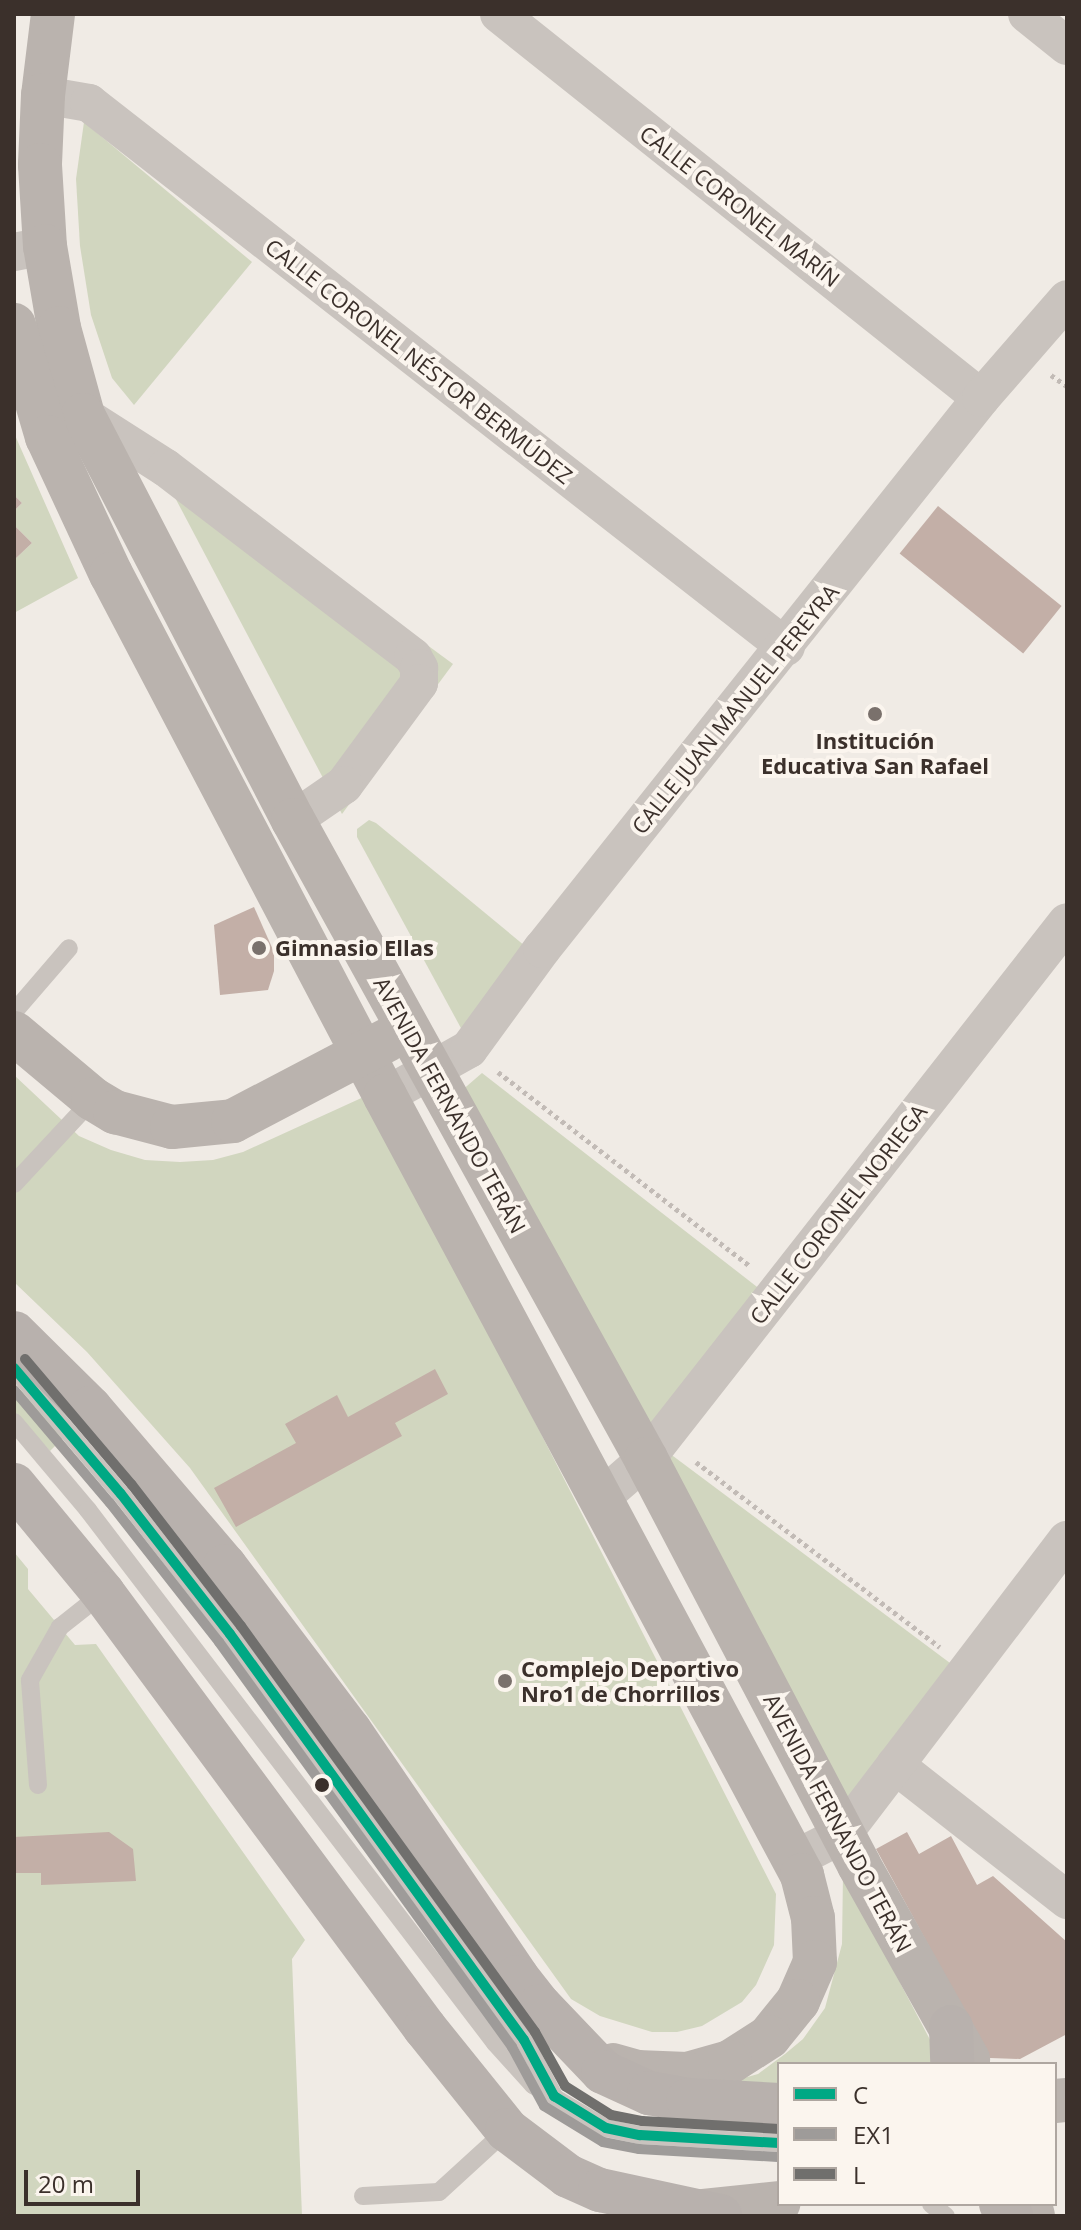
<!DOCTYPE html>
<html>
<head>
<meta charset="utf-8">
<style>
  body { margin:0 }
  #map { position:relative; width:1081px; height:2230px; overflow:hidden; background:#f0ebe5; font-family:"Open Sans",sans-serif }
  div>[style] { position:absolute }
  .green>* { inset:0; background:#d1d6bf }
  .building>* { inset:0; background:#c3afa7; transform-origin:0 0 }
  .path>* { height:5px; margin-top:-2.5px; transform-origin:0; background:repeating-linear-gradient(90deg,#c2bbb6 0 4px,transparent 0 8px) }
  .service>* { height:18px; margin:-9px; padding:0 9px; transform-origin:9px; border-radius:9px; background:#c9c3be }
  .minor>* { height:38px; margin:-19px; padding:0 19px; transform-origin:19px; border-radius:19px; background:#c9c3be }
  .secondary>* { height:44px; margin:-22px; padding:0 22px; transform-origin:22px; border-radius:22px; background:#bab3ae }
  .primary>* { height:44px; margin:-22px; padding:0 22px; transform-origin:22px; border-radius:22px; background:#b8b1ad }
  .bus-1>* { height:10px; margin:-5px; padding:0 5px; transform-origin:5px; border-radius:5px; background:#00a884 }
  .bus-2>* { height:10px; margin:-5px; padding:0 5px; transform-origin:5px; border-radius:5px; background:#9e9b99 }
  .bus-3>* { height:10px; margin:-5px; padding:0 5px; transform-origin:5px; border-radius:5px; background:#706f6d }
  .dots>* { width:22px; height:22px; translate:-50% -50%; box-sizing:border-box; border:4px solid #fbf5ee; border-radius:50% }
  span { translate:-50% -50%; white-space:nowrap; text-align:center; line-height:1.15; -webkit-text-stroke:8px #fbf5ee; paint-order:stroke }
  .street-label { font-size:22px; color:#3b302b }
  .poi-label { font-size:22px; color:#3b302b; font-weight:700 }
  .left { translate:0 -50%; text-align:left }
  .frame { position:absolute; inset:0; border:16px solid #3b302b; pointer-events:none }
  .legend { position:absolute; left:777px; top:2062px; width:280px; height:144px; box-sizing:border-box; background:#fbf5ee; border:2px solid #aea6a0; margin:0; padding:10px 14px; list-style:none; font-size:24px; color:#3b302b }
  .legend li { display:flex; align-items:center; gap:16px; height:40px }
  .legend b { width:40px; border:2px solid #aea6a0 }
  .scale { position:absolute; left:24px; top:2170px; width:116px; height:36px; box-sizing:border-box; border:4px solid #3b302b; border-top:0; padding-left:10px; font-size:24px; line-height:28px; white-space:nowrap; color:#3b302b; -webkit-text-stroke:6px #fbf5ee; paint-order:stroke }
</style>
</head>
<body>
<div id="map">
  <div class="green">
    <i style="clip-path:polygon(84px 122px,252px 262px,134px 405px,112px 378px,91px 315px,80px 246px,76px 179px)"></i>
    <i style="clip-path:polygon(14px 433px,78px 578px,14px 613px,14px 560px,32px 543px,14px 525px,14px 511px,22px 503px,14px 495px)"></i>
    <i style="clip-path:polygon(142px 435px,453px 664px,342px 814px)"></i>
    <i style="clip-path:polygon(369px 820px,376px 823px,525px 946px,462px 1030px,357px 837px,357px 829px)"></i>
    <i style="clip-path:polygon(482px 1073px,761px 1290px,651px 1428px,460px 1092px)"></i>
    <i style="clip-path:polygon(14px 1075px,79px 1136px,111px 1150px,145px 1160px,180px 1162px,213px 1160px,243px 1152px,368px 1095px,776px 1894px,774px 1945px,756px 1985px,742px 2002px,702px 2026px,677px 2032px,652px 2032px,600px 2016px,571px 1999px,190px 1468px,87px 1352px,14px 1282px)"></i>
    <i style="clip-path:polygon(14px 1383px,64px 1437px,50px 1451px,14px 1412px)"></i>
    <i style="clip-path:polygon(665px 1450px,950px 1663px,845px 1802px)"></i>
    <i style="clip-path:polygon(14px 1552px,28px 1569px,28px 1589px,75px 1645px,96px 1644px,305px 1940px,292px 1959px,302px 2216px,14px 2216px)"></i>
    <i style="clip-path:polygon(843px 1874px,938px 2055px,936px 2064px,779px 2064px,779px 2093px,726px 2083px,758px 2074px,785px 2054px,803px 2039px,825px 2008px,842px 1944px)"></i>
  </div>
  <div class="building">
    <i style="clip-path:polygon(14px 495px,22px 503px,14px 511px)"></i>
    <i style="left:938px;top:506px;width:159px;height:61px;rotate:39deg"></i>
    <i style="clip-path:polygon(14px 525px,32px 543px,14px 560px)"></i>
    <i style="clip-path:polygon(254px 907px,274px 952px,274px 971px,268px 990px,220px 995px,214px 925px)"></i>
    <i style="clip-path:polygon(435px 1369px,448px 1394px,395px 1423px,402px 1436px,236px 1527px,214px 1488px,296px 1443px,285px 1424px,337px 1395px,348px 1417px)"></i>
    <i style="clip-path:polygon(109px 1832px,133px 1849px,136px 1881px,41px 1885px,41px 1873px,14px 1873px,14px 1837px)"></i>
    <i style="clip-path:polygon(907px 1832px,919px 1854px,951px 1836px,977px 1885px,993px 1876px,1067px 1942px,1067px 2034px,1020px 2059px,990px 2058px,876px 1849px)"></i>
  </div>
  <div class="path">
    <i style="left:1051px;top:375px;width:19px;rotate:35deg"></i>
    <i style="left:498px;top:1072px;width:318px;rotate:37.6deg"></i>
    <i style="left:696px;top:1462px;width:306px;rotate:37.2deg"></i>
  </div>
  <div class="service">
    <i style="left:14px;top:1012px;width:84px;rotate:-49.3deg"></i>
    <i style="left:14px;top:1184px;width:116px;rotate:-47.1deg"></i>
    <i style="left:14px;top:1368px;width:165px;rotate:49.7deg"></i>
    <i style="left:121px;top:1494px;width:177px;rotate:52.1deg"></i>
    <i style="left:230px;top:1634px;width:501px;rotate:54.09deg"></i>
    <i style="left:524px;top:2040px;width:64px;rotate:61.8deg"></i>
    <i style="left:14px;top:1422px;width:115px;rotate:49.9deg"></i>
    <i style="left:88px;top:1510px;width:671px;rotate:52.63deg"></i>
    <i style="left:495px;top:2043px;width:57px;rotate:47.9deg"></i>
    <i style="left:533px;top:2085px;width:85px;rotate:30.5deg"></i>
    <i style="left:606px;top:2128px;width:35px;rotate:12deg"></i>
    <i style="left:640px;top:2135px;width:139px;rotate:3.3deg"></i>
    <i style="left:38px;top:1785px;width:105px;rotate:-94.4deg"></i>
    <i style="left:30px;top:1680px;width:61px;rotate:-60.5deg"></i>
    <i style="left:60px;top:1627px;width:55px;rotate:-38.3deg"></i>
    <i style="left:363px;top:2196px;width:76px;rotate:-3deg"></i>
    <i style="left:439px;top:2192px;width:92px;rotate:-42.4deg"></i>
    <i style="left:931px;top:2204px;width:19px;rotate:39deg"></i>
  </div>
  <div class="minor">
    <i style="left:499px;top:14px;width:616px;rotate:38.54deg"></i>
    <i style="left:1027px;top:14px;width:51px;rotate:38.7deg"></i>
    <i style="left:43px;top:95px;width:47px;rotate:9.9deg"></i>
    <i style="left:89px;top:103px;width:884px;rotate:37.97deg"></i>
    <i style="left:14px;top:252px;width:32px;rotate:-11deg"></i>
    <i style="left:83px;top:415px;width:98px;rotate:32.6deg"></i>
    <i style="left:166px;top:468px;width:311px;rotate:37.4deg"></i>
    <i style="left:413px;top:657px;width:13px;rotate:61deg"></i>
    <i style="left:419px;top:668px;width:15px;rotate:90deg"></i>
    <i style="left:419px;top:683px;width:127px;rotate:126.3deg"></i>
    <i style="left:344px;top:785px;width:62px;rotate:145.5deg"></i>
    <i style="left:385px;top:1096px;width:96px;rotate:-29.2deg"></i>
    <i style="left:469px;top:1049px;width:124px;rotate:-53.9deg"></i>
    <i style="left:542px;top:949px;width:705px;rotate:-51.45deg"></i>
    <i style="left:981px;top:398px;width:131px;rotate:-49deg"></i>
    <i style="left:601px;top:1498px;width:60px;rotate:-40.9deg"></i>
    <i style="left:646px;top:1459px;width:682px;rotate:-51.9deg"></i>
    <i style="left:895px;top:1765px;width:219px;rotate:38.1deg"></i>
    <i style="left:795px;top:1859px;width:53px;rotate:-27.1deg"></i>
    <i style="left:842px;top:1835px;width:371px;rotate:-52.7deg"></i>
  </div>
  <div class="secondary">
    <i style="left:53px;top:14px;width:82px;rotate:97deg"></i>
    <i style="left:43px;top:95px;width:70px;rotate:92.5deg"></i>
    <i style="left:40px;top:165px;width:81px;rotate:86.5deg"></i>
    <i style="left:45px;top:246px;width:83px;rotate:80.3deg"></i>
    <i style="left:59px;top:328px;width:90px;rotate:74.6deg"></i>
    <i style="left:83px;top:415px;width:456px;rotate:62.6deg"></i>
    <i style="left:293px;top:820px;width:730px;rotate:61.08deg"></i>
    <i style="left:646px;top:1459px;width:458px;rotate:62.3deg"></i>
    <i style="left:859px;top:1865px;width:223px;rotate:60.7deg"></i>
    <i style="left:14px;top:325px;width:117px;rotate:73.6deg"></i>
    <i style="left:47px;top:437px;width:151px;rotate:65deg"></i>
    <i style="left:111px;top:574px;width:590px;rotate:62.3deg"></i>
    <i style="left:385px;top:1096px;width:884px;rotate:61.84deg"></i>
    <i style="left:802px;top:1875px;width:44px;rotate:75.7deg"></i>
    <i style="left:813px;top:1918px;width:44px;rotate:87.4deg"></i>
    <i style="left:815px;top:1962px;width:43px;rotate:113.6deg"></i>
    <i style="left:798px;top:2001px;width:46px;rotate:128.9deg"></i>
    <i style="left:769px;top:2037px;width:46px;rotate:147.3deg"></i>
    <i style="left:730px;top:2062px;width:45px;rotate:164.4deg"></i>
    <i style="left:687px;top:2074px;width:50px;rotate:-177.7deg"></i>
    <i style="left:637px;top:2072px;width:25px;rotate:-164deg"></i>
    <i style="left:14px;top:1033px;width:103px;rotate:39.9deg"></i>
    <i style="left:93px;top:1099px;width:26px;rotate:31deg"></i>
    <i style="left:115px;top:1112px;width:59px;rotate:14.7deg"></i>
    <i style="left:172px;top:1127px;width:61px;rotate:-5.6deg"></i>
    <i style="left:233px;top:1121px;width:174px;rotate:-27.7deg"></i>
    <i style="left:1055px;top:2101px;width:12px;rotate:-5deg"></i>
    <i style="left:1030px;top:2204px;width:12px;rotate:76deg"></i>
    <i style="left:694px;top:2212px;width:85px;rotate:-6deg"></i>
  </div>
  <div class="primary">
    <i style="left:14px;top:1333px;width:107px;rotate:44.6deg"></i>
    <i style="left:90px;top:1408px;width:208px;rotate:49.5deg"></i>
    <i style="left:225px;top:1566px;width:207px;rotate:52.9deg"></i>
    <i style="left:350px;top:1731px;width:297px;rotate:55.8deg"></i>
    <i style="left:517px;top:1977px;width:37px;rotate:52deg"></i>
    <i style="left:540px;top:2006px;width:91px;rotate:46.3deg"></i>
    <i style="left:603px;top:2072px;width:51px;rotate:24.5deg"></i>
    <i style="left:649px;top:2093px;width:40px;rotate:10deg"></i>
    <i style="left:688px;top:2100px;width:91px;rotate:3.1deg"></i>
    <i style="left:14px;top:1485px;width:140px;rotate:50.5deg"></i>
    <i style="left:103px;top:1593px;width:541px;rotate:53.49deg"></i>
    <i style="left:425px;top:2028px;width:131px;rotate:51.2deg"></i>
    <i style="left:507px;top:2130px;width:76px;rotate:37deg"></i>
    <i style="left:568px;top:2176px;width:35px;rotate:24deg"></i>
    <i style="left:600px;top:2190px;width:123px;rotate:12.2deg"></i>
    <i style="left:951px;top:2027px;width:37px;rotate:88deg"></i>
    <i style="left:1001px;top:2204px;width:16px;rotate:50deg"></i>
  </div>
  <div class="bus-1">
    <i style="left:14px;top:1368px;width:165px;rotate:49.7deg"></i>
    <i style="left:121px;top:1494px;width:177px;rotate:52.1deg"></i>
    <i style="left:230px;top:1634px;width:501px;rotate:54.09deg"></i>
    <i style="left:524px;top:2040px;width:64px;rotate:61.8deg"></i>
    <i style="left:554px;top:2096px;width:61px;rotate:31.6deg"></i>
    <i style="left:606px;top:2128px;width:35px;rotate:12deg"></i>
    <i style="left:640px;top:2135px;width:139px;rotate:3.3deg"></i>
  </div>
  <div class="bus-2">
    <i style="left:14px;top:1390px;width:148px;rotate:49.7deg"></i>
    <i style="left:110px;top:1503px;width:177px;rotate:51.9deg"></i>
    <i style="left:219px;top:1642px;width:500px;rotate:54.1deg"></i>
    <i style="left:512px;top:2047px;width:67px;rotate:61.5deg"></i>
    <i style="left:544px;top:2106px;width:69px;rotate:31.4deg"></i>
    <i style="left:603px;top:2142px;width:37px;rotate:11deg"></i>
    <i style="left:639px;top:2149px;width:139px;rotate:3.3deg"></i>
  </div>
  <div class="bus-3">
    <i style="left:25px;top:1359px;width:165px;rotate:49.7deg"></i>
    <i style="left:132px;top:1485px;width:178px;rotate:52.3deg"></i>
    <i style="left:241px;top:1626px;width:501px;rotate:54.09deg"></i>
    <i style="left:535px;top:2032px;width:62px;rotate:60.9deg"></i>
    <i style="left:565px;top:2086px;width:54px;rotate:32.2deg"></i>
    <i style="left:611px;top:2115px;width:32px;rotate:11deg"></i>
    <i style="left:642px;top:2121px;width:137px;rotate:3.3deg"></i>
  </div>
  <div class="dots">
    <i style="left:875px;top:714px;background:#7a716c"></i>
    <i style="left:259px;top:948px;background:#7a716c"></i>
    <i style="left:505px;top:1681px;background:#7a716c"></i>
    <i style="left:322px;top:1785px;background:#3b302b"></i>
  </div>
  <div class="street-label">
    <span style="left:740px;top:206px;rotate:38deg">CALLE CORONEL MARÍN</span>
    <span style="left:419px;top:361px;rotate:38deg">CALLE CORONEL NÉSTOR BERMÚDEZ</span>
    <span style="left:735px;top:709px;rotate:-51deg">CALLE JUAN MANUEL PEREYRA</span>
    <span style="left:450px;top:1105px;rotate:61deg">AVENIDA FERNANDO TERÁN</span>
    <span style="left:838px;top:1214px;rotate:-52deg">CALLE CORONEL NORIEGA</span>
    <span style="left:838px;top:1823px;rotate:62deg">AVENIDA FERNANDO TERÁN</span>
  </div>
  <div class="poi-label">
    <span style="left:875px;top:753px">Institución<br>Educativa San Rafael</span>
    <span class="left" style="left:275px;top:948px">Gimnasio Ellas</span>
    <span class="left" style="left:521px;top:1681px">Complejo Deportivo<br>Nro1 de Chorrillos</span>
  </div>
  <div class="frame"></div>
  <ul class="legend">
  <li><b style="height:10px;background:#00a884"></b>C</li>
  <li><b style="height:10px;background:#9e9b99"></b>EX1</li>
  <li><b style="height:10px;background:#706f6d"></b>L</li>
  </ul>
  <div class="scale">20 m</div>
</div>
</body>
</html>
